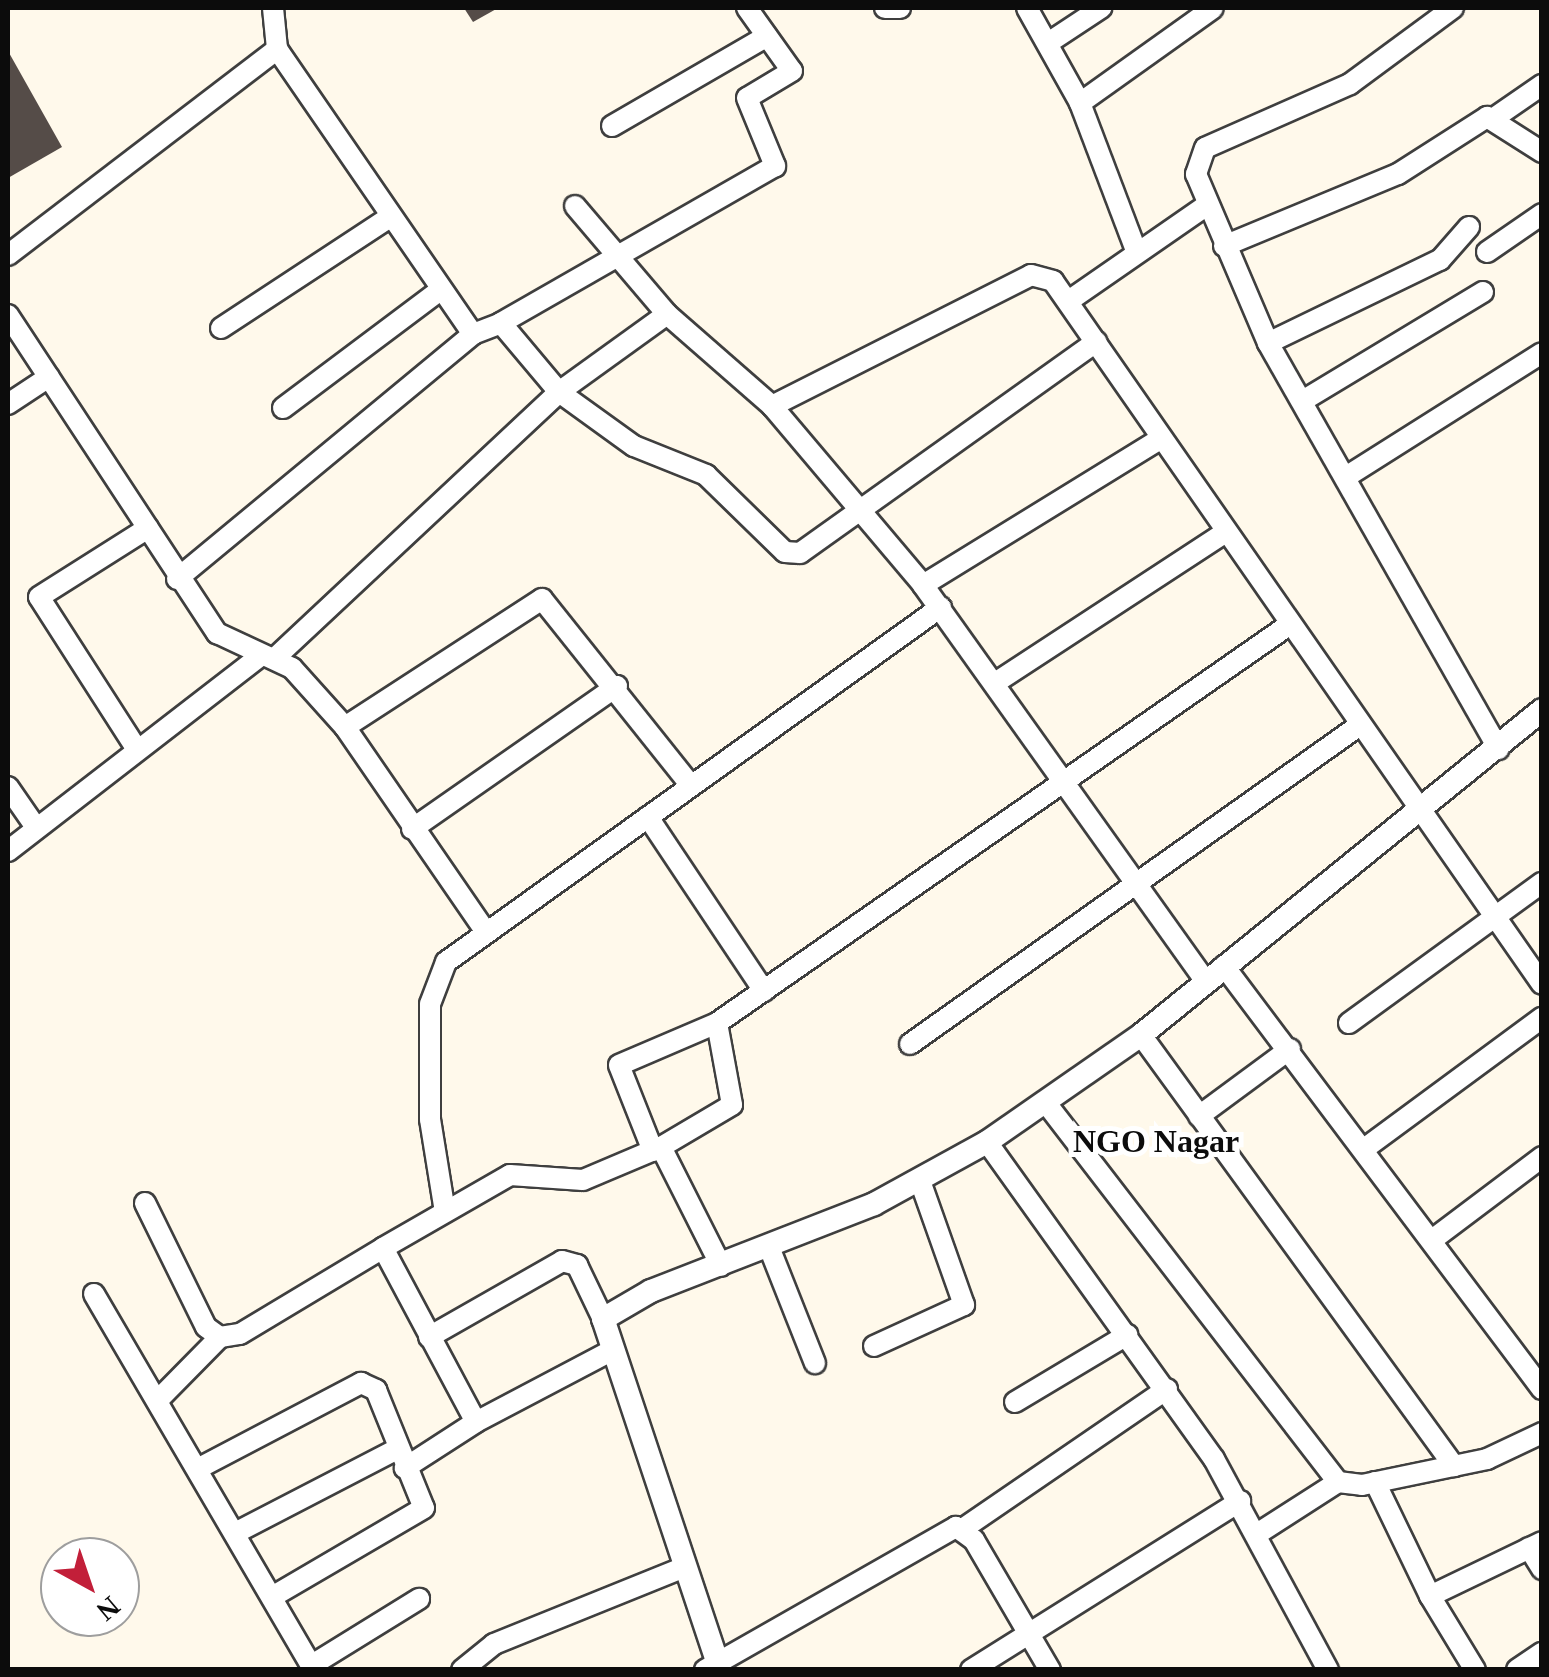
<!DOCTYPE html>
<html>
<head>
<meta charset="utf-8">
<style>
  body { margin:0 }
  #map { position:relative; width:1549px; height:1677px; overflow:hidden; background:#fff9eb; font-family:Georgia,serif }
  div>[style] { position:absolute }
  .building>* { inset:0; background:#554c48 }
  .roads { filter:drop-shadow(2px 0 #3f3f3f) drop-shadow(-2px 0 #3f3f3f) drop-shadow(0 2px #3f3f3f) drop-shadow(0 -2px #3f3f3f) }
  .minor>* { height:20px; margin:-10px; padding:0 10px; transform-origin:10px; border-radius:10px; background:#fff }
  .tertiary>* { height:22px; margin:-11px; padding:0 11px; transform-origin:11px; border-radius:11px; background:#fff }
  span { translate:-50% -50%; white-space:nowrap; text-align:center; line-height:1.15; -webkit-text-stroke:10px #fff; paint-order:stroke }
  .quarter-label { font-size:32px; color:#0c0c0c; font-weight:700 }
  .frame { position:absolute; inset:0; border:10px solid #0c0c0c; pointer-events:none }
  .north { position:absolute; left:40px; top:1537px; width:100px; height:100px; box-sizing:border-box; background:#fff; border:2px solid #9e9e9e; border-radius:50%; rotate:140deg; font-size:28px; font-weight:700; line-height:40px; text-align:center; color:#0c0c0c }
  .north::after { content:''; display:block; margin:auto; width:35px; height:45px; background:#c21f39; clip-path:polygon(50% 0,100% 100%,50% 72%,0 100%) }
</style>
</head>
<body>
<div id="map">
  <div class="building">
    <i style="clip-path:polygon(464px 8px,498px 8px,473px 22px)"></i>
    <i style="clip-path:polygon(8px 51px,62px 147px,8px 178px)"></i>
  </div>
  <div class="roads">
    <div class="minor">
      <i style="left:273px;top:8px;width:41px;rotate:84.4deg"></i>
      <i style="left:277px;top:49px;width:346px;rotate:55.5deg"></i>
      <i style="left:747px;top:8px;width:77px;rotate:54.5deg"></i>
      <i style="left:792px;top:71px;width:52px;rotate:149deg"></i>
      <i style="left:747px;top:98px;width:74px;rotate:67.6deg"></i>
      <i style="left:775px;top:166px;width:316px;rotate:150.2deg"></i>
      <i style="left:501px;top:323px;width:90px;rotate:50deg"></i>
      <i style="left:559px;top:392px;width:92px;rotate:35.8deg"></i>
      <i style="left:634px;top:446px;width:78px;rotate:21.9deg"></i>
      <i style="left:706px;top:475px;width:110px;rotate:44.3deg"></i>
      <i style="left:785px;top:552px;width:15px;rotate:4deg"></i>
      <i style="left:800px;top:553px;width:364px;rotate:-35.5deg"></i>
      <i style="left:885px;top:8px;width:15px"></i>
      <i style="left:1027px;top:8px;width:109px;rotate:60.8deg"></i>
      <i style="left:1080px;top:103px;width:155px;rotate:69.2deg"></i>
      <i style="left:1453px;top:8px;width:128px;rotate:143.6deg"></i>
      <i style="left:1350px;top:84px;width:158px;rotate:156.2deg"></i>
      <i style="left:1205px;top:148px;width:28px;rotate:109deg"></i>
      <i style="left:1196px;top:174px;width:184px;rotate:66.9deg"></i>
      <i style="left:1268px;top:343px;width:467px;rotate:60.4deg"></i>
      <i style="left:1048px;top:43px;width:64px;rotate:-33.4deg"></i>
      <i style="left:1080px;top:103px;width:163px;rotate:-35.5deg"></i>
      <i style="left:1497px;top:116px;width:55px;rotate:-34.6deg"></i>
      <i style="left:612px;top:126px;width:179px;rotate:-30.1deg"></i>
      <i style="left:575px;top:206px;width:142px;rotate:49.6deg"></i>
      <i style="left:667px;top:314px;width:140px;rotate:41.2deg"></i>
      <i style="left:772px;top:406px;width:234px;rotate:49.8deg"></i>
      <i style="left:923px;top:585px;width:485px;rotate:54.5deg"></i>
      <i style="left:1224px;top:246px;width:188px;rotate:-22.5deg"></i>
      <i style="left:1398px;top:174px;width:106px;rotate:-32.6deg"></i>
      <i style="left:1487px;top:117px;width:65px;rotate:32.5deg"></i>
      <i style="left:1487px;top:252px;width:67px;rotate:-34.6deg"></i>
      <i style="left:8px;top:255px;width:339px;rotate:-37.4deg"></i>
      <i style="left:1070px;top:300px;width:165px;rotate:-34.7deg"></i>
      <i style="left:8px;top:315px;width:381px;rotate:56.7deg"></i>
      <i style="left:217px;top:633px;width:83px;rotate:25deg"></i>
      <i style="left:292px;top:668px;width:79px;rotate:48.1deg"></i>
      <i style="left:345px;top:727px;width:235px;rotate:-33deg"></i>
      <i style="left:542px;top:599px;width:236px;rotate:51.4deg"></i>
      <i style="left:221px;top:328px;width:202px;rotate:-33.3deg"></i>
      <i style="left:1268px;top:343px;width:191px;rotate:-25.8deg"></i>
      <i style="left:1440px;top:260px;width:44px;rotate:-48.7deg"></i>
      <i style="left:1304px;top:400px;width:209px;rotate:-31.1deg"></i>
      <i style="left:8px;top:404px;width:49px;rotate:-33.4deg"></i>
      <i style="left:772px;top:406px;width:290px;rotate:-26.8deg"></i>
      <i style="left:1031px;top:275px;width:23px;rotate:15deg"></i>
      <i style="left:1053px;top:281px;width:856px;rotate:55.18deg"></i>
      <i style="left:283px;top:408px;width:195px;rotate:-36.9deg"></i>
      <i style="left:1349px;top:475px;width:228px;rotate:-32.3deg"></i>
      <i style="left:177px;top:579px;width:384px;rotate:-39.6deg"></i>
      <i style="left:473px;top:334px;width:30px;rotate:-21deg"></i>
      <i style="left:923px;top:585px;width:277px;rotate:-31.6deg"></i>
      <i style="left:276px;top:657px;width:388px;rotate:-43.1deg"></i>
      <i style="left:559px;top:392px;width:133px;rotate:-35.8deg"></i>
      <i style="left:998px;top:681px;width:267px;rotate:-33.2deg"></i>
      <i style="left:345px;top:727px;width:245px;rotate:55.5deg"></i>
      <i style="left:136px;top:748px;width:179px;rotate:-122.7deg"></i>
      <i style="left:39px;top:597px;width:129px;rotate:-32.3deg"></i>
      <i style="left:8px;top:787px;width:47px;rotate:55.3deg"></i>
      <i style="left:648px;top:817px;width:209px;rotate:56.3deg"></i>
      <i style="left:412px;top:829px;width:250px;rotate:-34.9deg"></i>
      <i style="left:8px;top:851px;width:317px;rotate:-37.7deg"></i>
      <i style="left:1224px;top:966px;width:529px;rotate:53.07deg"></i>
      <i style="left:717px;top:1023px;width:83px;rotate:79.6deg"></i>
      <i style="left:732px;top:1105px;width:82px;rotate:149.4deg"></i>
      <i style="left:661px;top:1147px;width:133px;rotate:63.2deg"></i>
      <i style="left:1349px;top:1023px;width:238px;rotate:-36deg"></i>
      <i style="left:1141px;top:1035px;width:533px;rotate:54.01deg"></i>
      <i style="left:910px;top:1044px;width:548px;rotate:-35.34deg"></i>
      <i style="left:1046px;top:1103px;width:478px;rotate:52.4deg"></i>
      <i style="left:1338px;top:1482px;width:24px;rotate:7deg"></i>
      <i style="left:1362px;top:1485px;width:128px;rotate:-11.7deg"></i>
      <i style="left:1487px;top:1459px;width:61px;rotate:-25.3deg"></i>
      <i style="left:1199px;top:1116px;width:113px;rotate:-36.4deg"></i>
      <i style="left:987px;top:1142px;width:390px;rotate:54.4deg"></i>
      <i style="left:1214px;top:1459px;width:240px;rotate:61.6deg"></i>
      <i style="left:1364px;top:1149px;width:221px;rotate:-36.4deg"></i>
      <i style="left:653px;top:1151px;width:92px;rotate:-111.6deg"></i>
      <i style="left:619px;top:1065px;width:107px;rotate:-23.2deg"></i>
      <i style="left:717px;top:1023px;width:693px;rotate:-34.84deg"></i>
      <i style="left:145px;top:1203px;width:138px;rotate:63.8deg"></i>
      <i style="left:206px;top:1327px;width:17px;rotate:36deg"></i>
      <i style="left:220px;top:1337px;width:20px;rotate:-9deg"></i>
      <i style="left:240px;top:1334px;width:167px;rotate:-31deg"></i>
      <i style="left:383px;top:1248px;width:197px;rotate:61.9deg"></i>
      <i style="left:476px;top:1422px;width:85px;rotate:147.1deg"></i>
      <i style="left:445px;top:1212px;width:94px;rotate:-99.2deg"></i>
      <i style="left:430px;top:1119px;width:115px;rotate:-90deg"></i>
      <i style="left:430px;top:1004px;width:45px;rotate:-69.1deg"></i>
      <i style="left:446px;top:962px;width:609px;rotate:-35.65deg"></i>
      <i style="left:1432px;top:1240px;width:138px;rotate:-37deg"></i>
      <i style="left:769px;top:1247px;width:125px;rotate:68.4deg"></i>
      <i style="left:383px;top:1248px;width:146px;rotate:-29.9deg"></i>
      <i style="left:510px;top:1175px;width:73px;rotate:3.9deg"></i>
      <i style="left:583px;top:1180px;width:85px;rotate:-22.9deg"></i>
      <i style="left:94px;top:1294px;width:436px;rotate:59.7deg"></i>
      <i style="left:429px;top:1337px;width:153px;rotate:-29.7deg"></i>
      <i style="left:562px;top:1261px;width:16px;rotate:15deg"></i>
      <i style="left:577px;top:1265px;width:60px;rotate:64.3deg"></i>
      <i style="left:874px;top:1346px;width:99px;rotate:-24.5deg"></i>
      <i style="left:964px;top:1305px;width:132px;rotate:-109.5deg"></i>
      <i style="left:159px;top:1399px;width:87px;rotate:-45.5deg"></i>
      <i style="left:1015px;top:1402px;width:131px;rotate:-30.9deg"></i>
      <i style="left:476px;top:1422px;width:150px;rotate:-27.8deg"></i>
      <i style="left:201px;top:1467px;width:181px;rotate:-27.7deg"></i>
      <i style="left:361px;top:1383px;width:17px;rotate:25deg"></i>
      <i style="left:376px;top:1390px;width:127px;rotate:67.9deg"></i>
      <i style="left:424px;top:1508px;width:173px;rotate:149.7deg"></i>
      <i style="left:1375px;top:1482px;width:127px;rotate:64.2deg"></i>
      <i style="left:964px;top:1528px;width:246px;rotate:-34.4deg"></i>
      <i style="left:239px;top:1531px;width:178px;rotate:-27.4deg"></i>
      <i style="left:1257px;top:1534px;width:96px;rotate:-32.7deg"></i>
      <i style="left:1529px;top:1548px;width:25px;rotate:58deg"></i>
      <i style="left:312px;top:1665px;width:126px;rotate:-31.7deg"></i>
      <i style="left:462px;top:1670px;width:41px;rotate:-39.1deg"></i>
      <i style="left:494px;top:1644px;width:203px;rotate:-22deg"></i>
      <i style="left:705px;top:1670px;width:289px;rotate:-29.7deg"></i>
      <i style="left:956px;top:1527px;width:22px;rotate:36deg"></i>
      <i style="left:974px;top:1540px;width:151px;rotate:59.7deg"></i>
      <i style="left:971px;top:1670px;width:318px;rotate:-32.1deg"></i>
      <i style="left:1475px;top:1670px;width:87px;rotate:-121.3deg"></i>
      <i style="left:1430px;top:1596px;width:124px;rotate:-25.7deg"></i>
    </div>
    <div class="tertiary">
      <i style="left:720px;top:1670px;width:370px;rotate:-108.4deg"></i>
      <i style="left:603px;top:1319px;width:56px;rotate:-30.3deg"></i>
      <i style="left:651px;top:1291px;width:239px;rotate:-21.3deg"></i>
      <i style="left:874px;top:1204px;width:129px;rotate:-28.8deg"></i>
      <i style="left:987px;top:1142px;width:188px;rotate:-34.8deg"></i>
      <i style="left:1141px;top:1035px;width:516px;rotate:-39.02deg"></i>
      <i style="left:1518px;top:1670px;width:29px;rotate:-34deg"></i>
    </div>
  </div>
  <div class="quarter-label">
    <span style="left:1156px;top:1141px">NGO Nagar</span>
  </div>
  <div class="frame"></div>
  <div class="north">N</div>
</div>
</body>
</html>
